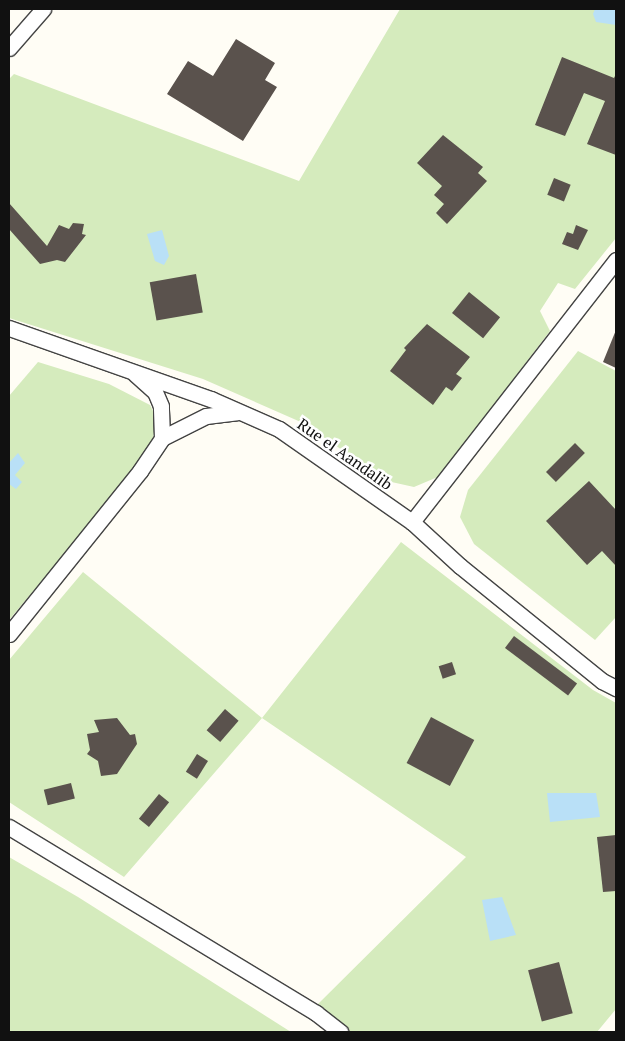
<!DOCTYPE html>
<html>
<head>
<meta charset="utf-8">
<style>
  body { margin:0 }
  #map { position:relative; width:625px; height:1041px; overflow:hidden; background:#fffdf5; font-family:"PT Serif",serif }
  div>[style] { position:absolute }
  .green>* { inset:0; background:#d5ebbd }
  .water>* { inset:0; background:#b9e0f7 }
  .building>* { inset:0; background:#5a524d; transform-origin:0 0 }
  .roads { filter:drop-shadow(1px 0 #444) drop-shadow(-1px 0 #444) drop-shadow(0 1px #444) drop-shadow(0 -1px #444) }
  .minor>* { height:15px; margin:-7.5px; padding:0 7.5px; transform-origin:7.5px; border-radius:7.5px; background:#fff }
  span { translate:-50% -50%; white-space:nowrap; text-align:center; line-height:1.15; -webkit-text-stroke:5px #fff; paint-order:stroke }
  .street-label { font-size:16px; color:#111 }
  .frame { position:absolute; inset:0; border:10px solid #111; pointer-events:none }
</style>
</head>
<body>
<div id="map">
  <div class="green">
    <i style="clip-path:polygon(400px 9px,616px 9px,616px 238px,575px 289px,558px 283px,540px 311px,550px 331px,440px 476px,414px 487px,387px 481px,303px 423px,203px 379px,9px 318px,9px 79px,14px 74px,299px 181px)"></i>
    <i style="clip-path:polygon(578px 351px,616px 371px,616px 617px,595px 640px,474px 544px,460px 517px,468px 490px)"></i>
    <i style="clip-path:polygon(38px 362px,109px 384px,150px 405px,157px 419px,150px 452px,9px 620px,9px 396px)"></i>
    <i style="clip-path:polygon(401px 542px,593px 690px,616px 703px,616px 1009px,597px 1032px,348px 1032px,317px 1005px,466px 857px,262px 718px,124px 877px,9px 802px,9px 660px,83px 572px,262px 718px)"></i>
    <i style="clip-path:polygon(9px 857px,78px 897px,291px 1032px,9px 1032px)"></i>
  </div>
  <div class="water">
    <i style="clip-path:polygon(595px 9px,616px 9px,616px 25px,596px 22px,593px 14px)"></i>
    <i style="clip-path:polygon(162px 230px,169px 256px,164px 265px,155px 261px,147px 234px)"></i>
    <i style="clip-path:polygon(18px 453px,25px 463px,15px 475px,22px 482px,16px 489px,9px 484px,9px 463px)"></i>
    <i style="clip-path:polygon(547px 793px,596px 793px,600px 817px,550px 822px)"></i>
    <i style="clip-path:polygon(502px 897px,516px 935px,490px 941px,482px 900px)"></i>
  </div>
  <div class="building">
    <i style="clip-path:polygon(236px 39px,275px 63px,265px 80px,277px 87px,243px 141px,167px 94px,188px 61px,213px 76px)"></i>
    <i style="clip-path:polygon(562px 57px,614px 78px,616px 74px,616px 155px,587px 144px,605px 101px,584px 93px,565px 136px,535px 125px)"></i>
    <i style="clip-path:polygon(443px 135px,483px 167px,478px 173px,487px 181px,447px 224px,436px 213px,444px 204px,434px 195px,442px 186px,417px 163px)"></i>
    <i style="left:554px;top:178px;width:18px;height:18px;rotate:22deg"></i>
    <i style="clip-path:polygon(9px 203px,47px 246px,59px 225px,69px 229px,73px 223px,84px 224px,82px 234px,86px 235px,65px 262px,57px 260px,40px 264px,9px 229px)"></i>
    <i style="clip-path:polygon(576px 225px,588px 230px,578px 250px,562px 244px,567px 232px,573px 234px)"></i>
    <i style="left:196px;top:274px;width:39px;height:47px;rotate:80deg"></i>
    <i style="left:469px;top:292px;width:40px;height:27px;rotate:39deg"></i>
    <i style="clip-path:polygon(427px 324px,470px 357px,456px 374px,462px 378px,452px 391px,446px 387px,433px 405px,390px 371px,406px 350px,404px 348px)"></i>
    <i style="clip-path:polygon(616px 330px,616px 368px,603px 362px)"></i>
    <i style="left:575px;top:443px;width:14px;height:41px;rotate:45deg"></i>
    <i style="clip-path:polygon(589px 481px,616px 510px,616px 566px,602px 551px,587px 565px,546px 521px)"></i>
    <i style="left:514px;top:636px;width:79px;height:15px;rotate:37deg"></i>
    <i style="left:452px;top:662px;width:13px;height:14px;rotate:72deg"></i>
    <i style="left:225px;top:709px;width:18px;height:28px;rotate:41deg"></i>
    <i style="left:431px;top:717px;width:49px;height:52px;rotate:28deg"></i>
    <i style="clip-path:polygon(117px 718px,130px 735px,135px 734px,137px 744px,117px 774px,101px 776px,98px 761px,87px 754px,90px 750px,87px 734px,99px 732px,94px 720px)"></i>
    <i style="left:197px;top:754px;width:13px;height:21px;rotate:32deg"></i>
    <i style="left:71px;top:783px;width:16px;height:28px;rotate:76deg"></i>
    <i style="left:159px;top:794px;width:13px;height:32px;rotate:39deg"></i>
    <i style="clip-path:polygon(616px 835px,616px 891px,603px 892px,597px 837px)"></i>
    <i style="left:559px;top:962px;width:53px;height:32px;rotate:75deg"></i>
  </div>
  <div class="roads">
    <div class="minor">
      <i style="left:9px;top:48px;width:52px;rotate:-48.9deg"></i>
      <i style="left:9px;top:328px;width:214px;rotate:19.4deg"></i>
      <i style="left:211px;top:399px;width:74px;rotate:23.8deg"></i>
      <i style="left:279px;top:429px;width:162px;rotate:35deg"></i>
      <i style="left:412px;top:522px;width:65px;rotate:42.5deg"></i>
      <i style="left:460px;top:566px;width:183px;rotate:39deg"></i>
      <i style="left:602px;top:681px;width:16px;rotate:27deg"></i>
      <i style="left:162px;top:438px;width:49px;rotate:-26.6deg"></i>
      <i style="left:206px;top:416px;width:31px;rotate:-7deg"></i>
      <i style="left:412px;top:522px;width:332px;rotate:-52.1deg"></i>
      <i style="left:9px;top:634px;width:209px;rotate:-51.2deg"></i>
      <i style="left:140px;top:471px;width:40px;rotate:-56deg"></i>
      <i style="left:162px;top:438px;width:32px;rotate:-92deg"></i>
      <i style="left:161px;top:406px;width:15px;rotate:-113deg"></i>
      <i style="left:155px;top:392px;width:27px;rotate:-138deg"></i>
      <i style="left:9px;top:827px;width:359px;rotate:31.2deg"></i>
      <i style="left:316px;top:1013px;width:31px;rotate:38deg"></i>
    </div>
  </div>
  <div class="street-label">
    <span style="left:345px;top:454px;rotate:35deg">Rue el Aandalib</span>
  </div>
  <div class="frame"></div>
</div>
</body>
</html>
